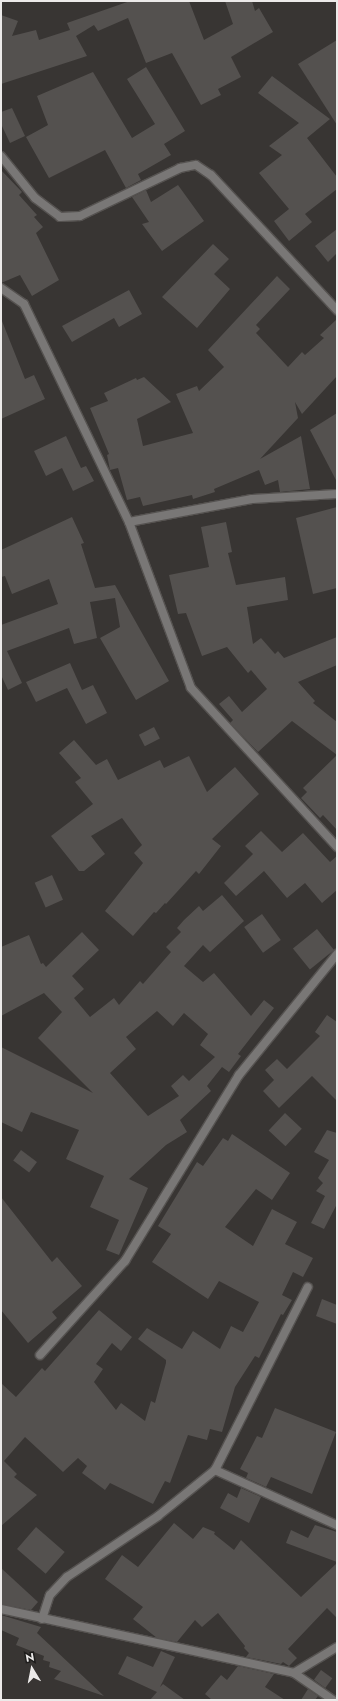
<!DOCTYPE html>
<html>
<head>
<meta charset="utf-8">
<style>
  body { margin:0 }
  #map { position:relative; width:338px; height:1701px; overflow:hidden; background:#383533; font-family:Jost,sans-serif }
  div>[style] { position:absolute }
  .building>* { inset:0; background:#54514f; transform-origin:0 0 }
  .roads { filter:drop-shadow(1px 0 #555250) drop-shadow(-1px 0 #555250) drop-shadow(0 1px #555250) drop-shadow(0 -1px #555250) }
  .minor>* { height:8px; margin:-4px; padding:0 4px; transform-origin:4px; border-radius:4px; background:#797776 }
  span { translate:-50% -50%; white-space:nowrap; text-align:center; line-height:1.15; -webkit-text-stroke:4px #1e1d1c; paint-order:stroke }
  .frame { position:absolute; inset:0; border:2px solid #eceae9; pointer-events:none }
  .north { position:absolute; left:12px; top:1649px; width:40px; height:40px; -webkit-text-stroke:3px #1e1d1c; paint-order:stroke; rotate:350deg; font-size:11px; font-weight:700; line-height:16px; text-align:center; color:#eceae9 }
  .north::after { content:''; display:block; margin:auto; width:14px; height:18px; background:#eceae9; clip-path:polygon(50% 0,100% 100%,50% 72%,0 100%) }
</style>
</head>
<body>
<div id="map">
  <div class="building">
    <i style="clip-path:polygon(130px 1px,189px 1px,204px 40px,233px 24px,225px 1px,252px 1px,255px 11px,259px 8px,273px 32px,231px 57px,241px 77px,218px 89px,221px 95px,201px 105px,172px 53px,146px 63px,128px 18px,98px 31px,94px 25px,76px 36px,87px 56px,1px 84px,1px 15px,18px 21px,12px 36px,36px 30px,39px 40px,70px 30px,67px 23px)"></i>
    <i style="clip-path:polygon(337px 40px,337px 125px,298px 64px)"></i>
    <i style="clip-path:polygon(146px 67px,185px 131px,164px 144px,171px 155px,138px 174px,141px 180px,126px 188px,105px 150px,49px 178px,26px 137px,48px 125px,37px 96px,93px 72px,132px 138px,155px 124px,127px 79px)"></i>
    <i style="clip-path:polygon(272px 76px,330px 119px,307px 138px,337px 177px,337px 189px,305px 214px,312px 222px,289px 241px,274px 221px,289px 209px,259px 173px,282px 155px,269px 146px,299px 123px,258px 93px)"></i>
    <i style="clip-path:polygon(12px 108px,25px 136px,10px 143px,1px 124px,1px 112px)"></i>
    <i style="clip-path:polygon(1px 170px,22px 192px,19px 195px,37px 215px,34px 217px,43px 227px,36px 233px,59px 280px,32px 296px,20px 275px,1px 283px)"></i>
    <i style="clip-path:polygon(178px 185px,204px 221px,162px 251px,142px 224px,149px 222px,132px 197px,146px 190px,151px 202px)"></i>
    <i style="clip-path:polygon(337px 229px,337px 253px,328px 262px,315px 246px)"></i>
    <i style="clip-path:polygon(213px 244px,229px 259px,214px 274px,230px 289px,197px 328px,162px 297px)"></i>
    <i style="clip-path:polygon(277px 276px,290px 289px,256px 325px,260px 329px,256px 333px,288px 367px,302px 352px,305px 355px,324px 338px,320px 335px,337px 319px,337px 376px,302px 414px,295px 402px,298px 418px,260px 459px,301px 436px,310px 489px,280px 492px,278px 480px,265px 485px,259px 470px,214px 489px,215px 492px,193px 499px,192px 495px,143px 506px,140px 497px,127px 500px,118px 468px,110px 470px,107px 455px,109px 454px,90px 408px,108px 401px,104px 393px,136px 378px,137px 380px,144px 377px,171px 402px,137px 419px,143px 446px,193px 433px,176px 394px,197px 386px,199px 391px,224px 367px,208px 350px)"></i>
    <i style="clip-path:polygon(129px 290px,142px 314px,119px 327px,114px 318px,72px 342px,62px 326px)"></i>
    <i style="clip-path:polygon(2px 321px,25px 379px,34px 375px,45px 399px,1px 419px)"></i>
    <i style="clip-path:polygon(337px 413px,337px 482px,310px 430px)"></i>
    <i style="clip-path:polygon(66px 436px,81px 468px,86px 466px,94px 481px,73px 491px,62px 468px,46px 476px,34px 451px)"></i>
    <i style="clip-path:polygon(337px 507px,337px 588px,313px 594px,296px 518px)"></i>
    <i style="clip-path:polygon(72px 517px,84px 543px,81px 544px,95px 588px,115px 585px,169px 681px,136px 700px,100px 638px,120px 627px,115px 598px,90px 602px,97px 638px,74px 644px,69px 628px,7px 651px,22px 683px,8px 690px,1px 675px,1px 625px,58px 604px,49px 579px,12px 594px,5px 576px,1px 577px,1px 550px)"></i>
    <i style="clip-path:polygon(226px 522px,232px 552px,228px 553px,236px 585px,285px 577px,288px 600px,247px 607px,253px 644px,261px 638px,275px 654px,278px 651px,284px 658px,337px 637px,337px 665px,298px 682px,315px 701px,313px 703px,337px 722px,337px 830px,323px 815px,320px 818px,301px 798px,307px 792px,303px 788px,337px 755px,292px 721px,258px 752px,230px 723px,233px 720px,219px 704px,229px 696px,242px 712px,267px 689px,251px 670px,248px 673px,227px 647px,202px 656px,186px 613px,178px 614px,169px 575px,209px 567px,201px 527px)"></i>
    <i style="clip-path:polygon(70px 663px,82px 690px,93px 685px,107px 713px,86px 724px,67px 688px,36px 702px,26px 682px)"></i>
    <i style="left:154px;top:727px;width:13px;height:17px;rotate:63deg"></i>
    <i style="clip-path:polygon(74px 740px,96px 765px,107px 759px,118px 780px,160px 760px,164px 768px,189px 756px,207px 792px,235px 767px,259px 794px,212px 839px,221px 846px,199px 874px,196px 871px,166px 904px,165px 903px,156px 913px,154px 912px,133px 936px,105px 911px,143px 863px,134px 853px,142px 845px,122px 818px,91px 836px,105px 854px,84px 871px,79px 871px,51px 836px,93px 804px,75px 782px,81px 778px,59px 753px)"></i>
    <i style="clip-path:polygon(261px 831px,282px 852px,303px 833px,330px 862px,337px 856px,337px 890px,322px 903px,305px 883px,287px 898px,264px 871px,236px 896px,224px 883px,253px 854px,245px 846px)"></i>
    <i style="left:52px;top:875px;width:27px;height:19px;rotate:66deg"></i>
    <i style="clip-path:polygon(evenodd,222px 895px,244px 921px,210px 952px,203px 945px,184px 966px,203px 982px,214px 973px,251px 1016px,264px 1000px,274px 1008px,238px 1054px,241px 1056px,229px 1072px,222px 1067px,207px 1086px,211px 1091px,180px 1120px,187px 1132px,166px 1145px,129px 1179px,148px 1188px,119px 1255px,106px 1250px,119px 1220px,90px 1207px,104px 1176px,66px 1159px,79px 1130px,31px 1112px,22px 1132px,1px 1122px,1px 1047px,93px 1093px,38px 1038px,62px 1012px,44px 993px,1px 1016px,1px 947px,29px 935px,41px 964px,43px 963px,46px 967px,82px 932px,99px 950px,72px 976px,84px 989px,74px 998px,90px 1017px,114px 998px,119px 1005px,140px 981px,143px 984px,171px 952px,166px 947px,181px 932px,177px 928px,184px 920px,199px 906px,203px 911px,222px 895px,157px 1011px,173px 1026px,184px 1013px,208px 1034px,200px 1045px,215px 1057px,189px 1081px,183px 1075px,171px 1086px,179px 1096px,148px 1116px,110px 1073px,136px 1049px,126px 1037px,157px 1011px)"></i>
    <i style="left:262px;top:914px;width:32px;height:22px;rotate:54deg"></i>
    <i style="left:317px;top:929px;width:27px;height:31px;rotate:51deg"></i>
    <i style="clip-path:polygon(327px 1015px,337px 1022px,337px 1101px,312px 1076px,279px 1108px,263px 1091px,274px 1080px,265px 1070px,277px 1059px,287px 1069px,320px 1036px,315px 1032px)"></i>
    <i style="left:285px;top:1113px;width:23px;height:24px;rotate:43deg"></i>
    <i style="clip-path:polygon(327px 1130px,337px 1133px,337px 1204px,324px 1229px,311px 1223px,325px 1196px,316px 1191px,323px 1183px,318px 1178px,329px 1160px,314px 1152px)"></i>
    <i style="clip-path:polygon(232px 1134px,290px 1173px,272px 1200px,256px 1189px,225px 1227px,253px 1246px,272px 1209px,297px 1222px,285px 1244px,313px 1258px,303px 1277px,293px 1272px,282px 1295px,292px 1300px,283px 1315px,281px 1314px,259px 1358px,255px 1356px,235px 1387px,222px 1432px,210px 1429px,207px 1440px,188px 1435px,170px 1483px,165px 1481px,153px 1504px,110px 1483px,105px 1490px,82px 1473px,87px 1466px,78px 1458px,63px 1472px,25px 1437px,4px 1461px,17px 1474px,14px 1477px,37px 1495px,1px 1526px,1px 1383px,16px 1397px,42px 1368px,45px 1371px,99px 1310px,132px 1337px,121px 1351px,112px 1343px,96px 1364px,103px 1369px,94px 1382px,116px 1410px,121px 1403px,145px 1421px,151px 1401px,155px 1403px,166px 1363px,166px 1360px,138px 1339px,147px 1328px,182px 1349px,193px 1331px,220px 1349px,231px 1326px,243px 1332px,259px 1302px,219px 1281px,208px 1299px,152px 1262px,171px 1234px,158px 1226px,197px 1162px,203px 1166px,223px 1138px,228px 1141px)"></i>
    <i style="left:21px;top:1150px;width:20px;height:13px;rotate:37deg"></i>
    <i style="clip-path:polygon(1px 1197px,52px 1262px,57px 1257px,82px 1286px,52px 1312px,57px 1318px,28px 1343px,1px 1310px)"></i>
    <i style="clip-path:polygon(322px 1299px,337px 1305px,337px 1324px,316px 1316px)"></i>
    <i style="clip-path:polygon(275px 1408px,336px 1432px,312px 1494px,271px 1477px,266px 1487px,246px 1478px,248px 1473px,240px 1469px,257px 1436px,262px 1438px)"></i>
    <i style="clip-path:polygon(241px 1488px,261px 1497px,249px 1523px,220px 1508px,228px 1493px,237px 1498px)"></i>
    <i style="clip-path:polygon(174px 1523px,193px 1539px,203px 1527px,215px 1532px,214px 1534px,234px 1550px,241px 1540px,301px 1597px,337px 1563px,337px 1618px,327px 1608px,288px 1649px,297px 1658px,289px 1666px,283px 1662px,281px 1664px,246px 1657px,249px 1653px,244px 1648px,245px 1646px,218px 1613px,202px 1627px,195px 1620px,177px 1642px,157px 1638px,133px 1619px,143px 1607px,105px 1579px,122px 1555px,138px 1567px)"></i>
    <i style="clip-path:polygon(315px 1525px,337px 1532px,337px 1562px,286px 1543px,291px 1530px,308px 1538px)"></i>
    <i style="left:36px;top:1527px;width:38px;height:29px;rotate:41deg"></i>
    <i style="clip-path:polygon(1px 1568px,38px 1602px,31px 1610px,1px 1604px)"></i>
    <i style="clip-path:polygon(1px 1615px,41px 1627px,37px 1633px,104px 1696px,54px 1679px,61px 1671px,49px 1667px,50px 1662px,43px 1660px,44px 1656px,16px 1645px,19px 1638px,1px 1630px)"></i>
    <i style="clip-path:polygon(161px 1651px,175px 1657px,160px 1687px,163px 1684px,185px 1700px,150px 1700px,157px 1692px,118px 1674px,127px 1656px,153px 1667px)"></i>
    <i style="clip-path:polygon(238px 1666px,274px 1674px,265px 1687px,285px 1700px,212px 1700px,205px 1694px,221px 1675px,227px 1680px)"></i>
    <i style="left:321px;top:1670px;width:14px;height:12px;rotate:36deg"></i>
    <i style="clip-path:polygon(308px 1689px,318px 1696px,315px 1700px,301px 1700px)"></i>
  </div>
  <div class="roads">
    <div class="minor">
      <i style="left:1px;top:156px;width:54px;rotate:51deg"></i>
      <i style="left:35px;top:198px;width:31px;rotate:37deg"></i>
      <i style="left:60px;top:217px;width:20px;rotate:-3deg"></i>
      <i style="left:80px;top:216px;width:111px;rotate:-25.6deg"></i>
      <i style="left:180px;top:168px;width:16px;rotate:-11deg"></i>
      <i style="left:196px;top:165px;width:18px;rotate:34deg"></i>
      <i style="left:211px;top:175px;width:185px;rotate:47deg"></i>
      <i style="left:1px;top:288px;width:28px;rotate:35deg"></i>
      <i style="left:24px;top:304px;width:242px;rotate:64.3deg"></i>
      <i style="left:129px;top:522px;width:177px;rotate:69.5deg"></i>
      <i style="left:191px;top:688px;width:216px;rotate:47.4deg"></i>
      <i style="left:129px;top:522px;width:125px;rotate:-10.6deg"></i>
      <i style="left:252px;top:499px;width:85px;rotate:-3.4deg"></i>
      <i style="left:40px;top:1355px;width:127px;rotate:-47.9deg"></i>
      <i style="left:125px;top:1261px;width:218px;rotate:-58.5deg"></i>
      <i style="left:239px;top:1075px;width:156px;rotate:-51deg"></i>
      <i style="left:215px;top:1470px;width:134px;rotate:24.3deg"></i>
      <i style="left:1px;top:1609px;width:300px;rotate:12.3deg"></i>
      <i style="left:294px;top:1673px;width:47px;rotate:34.7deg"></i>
      <i style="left:42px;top:1619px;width:25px;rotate:-72deg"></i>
      <i style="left:50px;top:1595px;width:25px;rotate:-47deg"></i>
      <i style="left:67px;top:1577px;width:110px;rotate:-33.8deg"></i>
      <i style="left:158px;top:1516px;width:73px;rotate:-38.9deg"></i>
      <i style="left:215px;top:1470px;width:205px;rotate:-63.1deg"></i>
      <i style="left:294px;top:1673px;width:50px;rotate:-31.2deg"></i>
    </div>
  </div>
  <div class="frame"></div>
  <div class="north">N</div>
</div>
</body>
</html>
